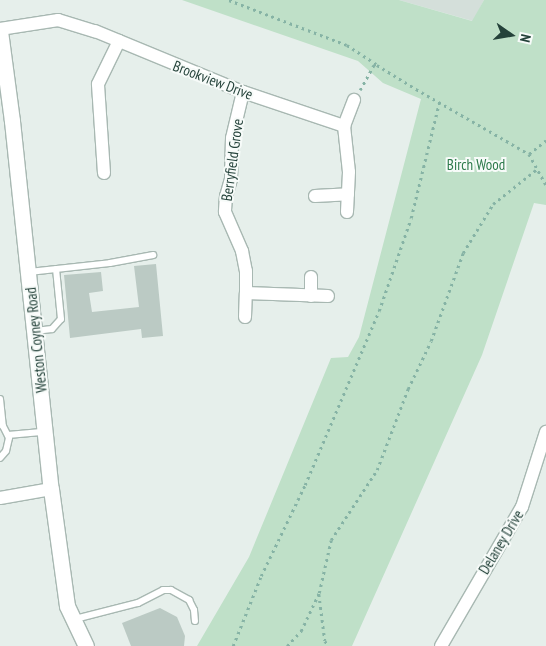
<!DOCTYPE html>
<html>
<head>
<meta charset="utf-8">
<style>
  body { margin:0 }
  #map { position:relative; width:546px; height:646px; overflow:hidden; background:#e6efeb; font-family:"PT Sans Narrow",sans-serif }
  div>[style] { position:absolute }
  .built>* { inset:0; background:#d4dfda }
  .green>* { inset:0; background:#bfe0c8 }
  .building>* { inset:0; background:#bbcac4 }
  .path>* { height:2.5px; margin-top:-1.25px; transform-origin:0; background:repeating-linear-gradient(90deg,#86b3a5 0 2.5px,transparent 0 6.5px) }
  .roads { filter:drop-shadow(1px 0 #a8b8b2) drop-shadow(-1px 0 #a8b8b2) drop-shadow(0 1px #a8b8b2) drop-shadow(0 -1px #a8b8b2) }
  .lane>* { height:6px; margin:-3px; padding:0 3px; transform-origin:3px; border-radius:3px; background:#fff }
  .street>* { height:12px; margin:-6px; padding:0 6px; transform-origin:6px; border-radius:6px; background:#fff }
  .secondary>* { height:15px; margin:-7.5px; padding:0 7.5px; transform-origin:7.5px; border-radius:7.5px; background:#fff }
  span { translate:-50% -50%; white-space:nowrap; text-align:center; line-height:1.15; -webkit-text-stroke:4px #f7fbf9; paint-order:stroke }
  .street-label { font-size:15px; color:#24423a }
  .park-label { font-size:15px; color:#2d7a4b }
  .north { position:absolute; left:486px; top:10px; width:50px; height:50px; -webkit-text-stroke:4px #f7fbf9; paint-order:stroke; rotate:103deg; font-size:14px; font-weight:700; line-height:20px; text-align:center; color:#24423a }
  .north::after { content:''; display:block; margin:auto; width:18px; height:22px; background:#24423a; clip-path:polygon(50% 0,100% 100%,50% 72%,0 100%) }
</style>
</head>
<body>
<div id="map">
  <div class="built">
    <i style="clip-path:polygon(399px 0,484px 0,473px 21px)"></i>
  </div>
  <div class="green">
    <i style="clip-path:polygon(182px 0,399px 0,472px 21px,484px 0,546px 0,546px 205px,534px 203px,482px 355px,352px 646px,197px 646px,249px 557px,331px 358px,348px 357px,359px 337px,421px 99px,383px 83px,358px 61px)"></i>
  </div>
  <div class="building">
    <i style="clip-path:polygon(156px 264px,163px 336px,142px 338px,141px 329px,70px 338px,64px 275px,101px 272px,103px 291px,89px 293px,92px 312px,139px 307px,134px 266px)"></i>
    <i style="clip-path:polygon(160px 608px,177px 617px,185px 636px,184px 646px,131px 646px,122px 623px)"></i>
  </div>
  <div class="path">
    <i style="left:229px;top:0;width:126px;rotate:20.9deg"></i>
    <i style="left:347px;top:45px;width:35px;rotate:33deg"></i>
    <i style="left:360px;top:90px;width:29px;rotate:-61deg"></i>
    <i style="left:374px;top:65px;width:3px"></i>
    <i style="left:377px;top:65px;width:46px;rotate:31.6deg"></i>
    <i style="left:416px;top:89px;width:130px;rotate:29.9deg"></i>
    <i style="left:529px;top:154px;width:35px;rotate:61deg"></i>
    <i style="left:529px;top:154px;width:22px;rotate:-39deg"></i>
    <i style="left:319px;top:594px;width:47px;rotate:82.7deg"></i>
    <i style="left:325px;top:641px;width:6px;rotate:51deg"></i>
    <i style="left:233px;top:646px;width:75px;rotate:-68.2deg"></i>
    <i style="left:261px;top:576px;width:101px;rotate:-64.2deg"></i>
    <i style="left:305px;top:485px;width:189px;rotate:-67deg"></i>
    <i style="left:379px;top:311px;width:98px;rotate:-71deg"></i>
    <i style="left:411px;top:218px;width:118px;rotate:-76.3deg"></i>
    <i style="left:287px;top:646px;width:21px;rotate:-47deg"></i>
    <i style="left:301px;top:631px;width:42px;rotate:-64.7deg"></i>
    <i style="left:319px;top:593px;width:54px;rotate:-77.2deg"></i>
    <i style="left:331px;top:540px;width:84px;rotate:-56.7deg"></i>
    <i style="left:377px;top:470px;width:87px;rotate:-69.1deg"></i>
    <i style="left:408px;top:389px;width:53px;rotate:-64.4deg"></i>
    <i style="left:431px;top:341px;width:94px;rotate:-70deg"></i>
    <i style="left:463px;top:253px;width:57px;rotate:-58.5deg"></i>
    <i style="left:493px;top:204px;width:56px;rotate:-38.5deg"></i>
  </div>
  <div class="roads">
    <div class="lane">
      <i style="left:29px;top:272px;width:81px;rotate:-6.3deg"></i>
      <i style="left:110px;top:263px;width:44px;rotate:-10.5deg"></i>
      <i style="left:35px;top:331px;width:17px;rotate:-7deg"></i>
      <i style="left:52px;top:329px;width:13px;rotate:-48deg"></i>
      <i style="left:61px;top:319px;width:50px;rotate:-95.7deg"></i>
      <i style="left:0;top:399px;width:27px;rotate:84deg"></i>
      <i style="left:3px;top:426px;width:13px;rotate:63deg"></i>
      <i style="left:9px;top:438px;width:13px;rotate:103deg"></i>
      <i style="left:6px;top:451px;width:9px;rotate:131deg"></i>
      <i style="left:8px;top:435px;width:36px;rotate:-5deg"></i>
      <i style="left:75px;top:619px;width:65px;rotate:-14.3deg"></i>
      <i style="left:138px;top:603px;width:28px;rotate:-27deg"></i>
      <i style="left:163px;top:590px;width:8px"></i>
      <i style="left:171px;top:590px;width:21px;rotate:29deg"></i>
      <i style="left:189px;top:600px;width:11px;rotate:63deg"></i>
      <i style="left:194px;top:610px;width:11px;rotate:85deg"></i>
    </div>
    <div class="street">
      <i style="left:0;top:29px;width:59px;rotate:-8.8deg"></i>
      <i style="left:58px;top:20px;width:39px;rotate:17deg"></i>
      <i style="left:95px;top:31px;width:160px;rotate:22.4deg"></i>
      <i style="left:243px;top:92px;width:107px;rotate:18.6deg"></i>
      <i style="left:344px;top:126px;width:46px;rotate:83.8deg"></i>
      <i style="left:349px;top:172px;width:40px;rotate:92.9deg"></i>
      <i style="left:243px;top:92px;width:47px;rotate:103.4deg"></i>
      <i style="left:232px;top:138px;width:41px;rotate:91.4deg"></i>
      <i style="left:231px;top:179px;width:18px;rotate:106deg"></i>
      <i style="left:226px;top:196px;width:16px;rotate:94deg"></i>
      <i style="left:225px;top:212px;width:43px;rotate:66.4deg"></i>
      <i style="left:242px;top:251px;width:20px;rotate:79deg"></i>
      <i style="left:246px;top:271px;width:22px;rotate:90deg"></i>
      <i style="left:246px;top:293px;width:82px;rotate:2.1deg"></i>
      <i style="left:344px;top:126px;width:28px;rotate:-69deg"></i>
      <i style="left:104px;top:173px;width:89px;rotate:-93.9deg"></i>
      <i style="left:98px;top:84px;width:48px;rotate:-64deg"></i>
      <i style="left:315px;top:196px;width:33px;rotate:-3deg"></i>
      <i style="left:311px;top:296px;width:19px;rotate:-90deg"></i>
      <i style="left:245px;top:317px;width:24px;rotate:-88deg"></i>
      <i style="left:0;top:498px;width:52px;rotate:-10deg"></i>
      <i style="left:441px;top:646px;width:161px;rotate:-59.8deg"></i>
      <i style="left:522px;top:507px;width:79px;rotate:-72.3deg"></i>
    </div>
    <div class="secondary">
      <i style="left:0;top:31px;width:91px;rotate:82.4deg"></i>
      <i style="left:12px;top:121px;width:370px;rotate:84deg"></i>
      <i style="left:51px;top:489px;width:118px;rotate:82.2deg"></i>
      <i style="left:67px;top:606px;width:44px;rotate:64.6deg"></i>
    </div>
  </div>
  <div class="street-label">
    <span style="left:213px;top:80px;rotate:21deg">Brookview Drive</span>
    <span style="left:232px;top:160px;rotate:-82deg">Berryfield Grove</span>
    <span style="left:36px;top:340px;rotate:-96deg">Weston Coyney Road</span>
    <span style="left:501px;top:542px;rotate:-59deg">Delaney Drive</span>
  </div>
  <div class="park-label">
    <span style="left:476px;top:165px">Birch Wood</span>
  </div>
  <div class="north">N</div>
</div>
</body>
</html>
